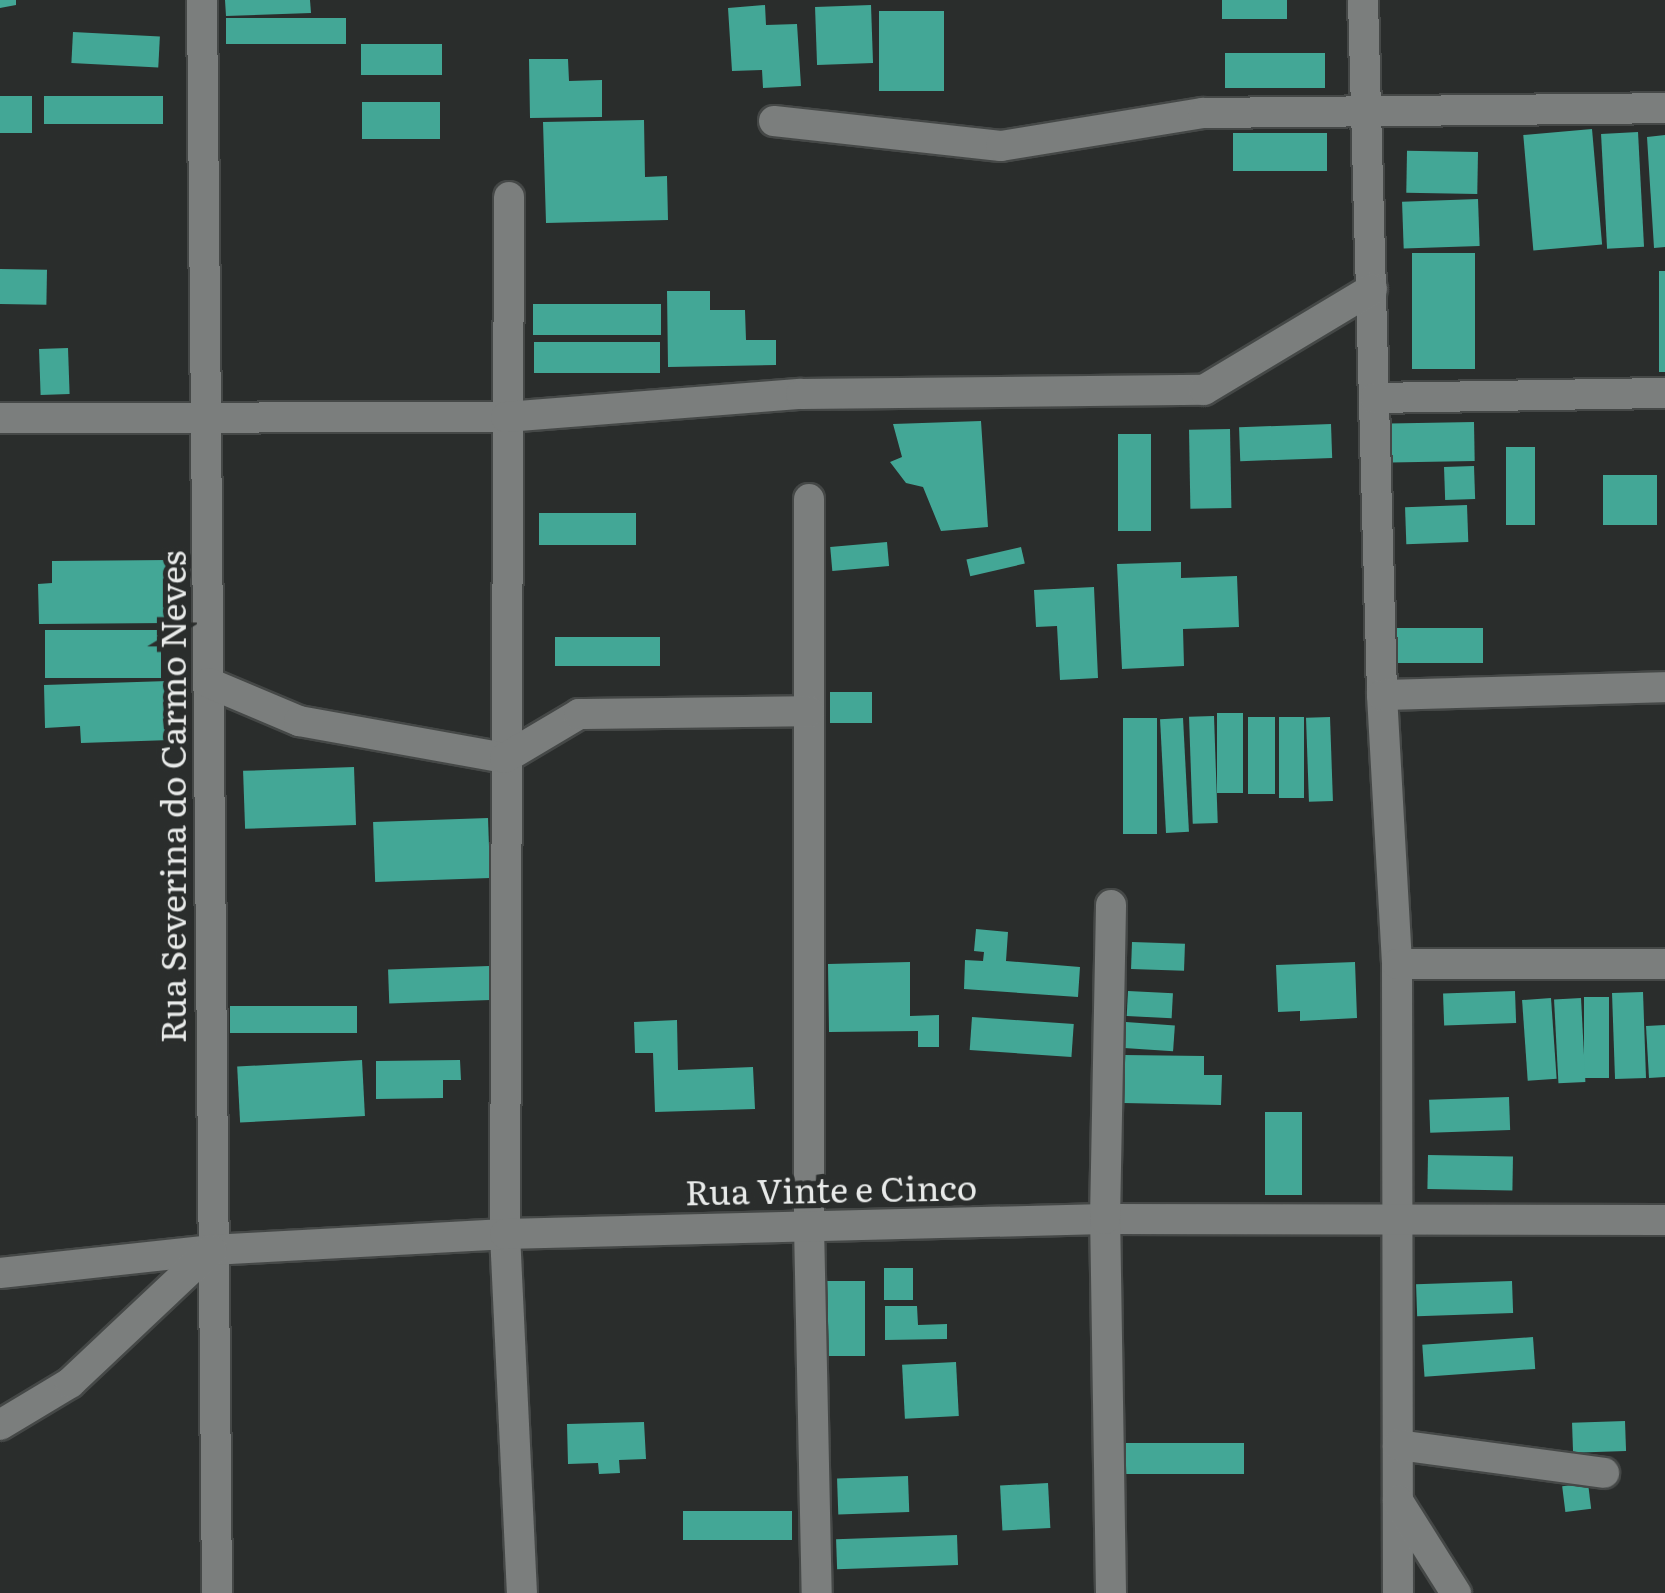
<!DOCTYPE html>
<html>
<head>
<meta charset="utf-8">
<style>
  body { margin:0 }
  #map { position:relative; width:1665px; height:1593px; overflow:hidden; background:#2a2d2c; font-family:Literata,serif }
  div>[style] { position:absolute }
  .building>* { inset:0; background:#43a796; transform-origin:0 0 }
  .roads { filter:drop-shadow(2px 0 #454847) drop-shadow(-2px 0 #454847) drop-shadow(0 2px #454847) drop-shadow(0 -2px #454847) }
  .street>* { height:30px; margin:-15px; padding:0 15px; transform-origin:15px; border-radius:15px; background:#7b7e7d }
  span { translate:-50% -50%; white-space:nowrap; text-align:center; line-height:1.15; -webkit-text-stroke:10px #2a2d2c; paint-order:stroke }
  .street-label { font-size:35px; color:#e8eae9 }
</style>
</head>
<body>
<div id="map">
  <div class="building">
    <i style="clip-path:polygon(0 0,16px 0,16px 5px,0 8px)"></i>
    <i style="clip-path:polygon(225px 0,310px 0,311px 13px,226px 16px)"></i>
    <i style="left:1222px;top:0;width:65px;height:19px"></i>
    <i style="clip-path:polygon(765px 5px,766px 25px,797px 24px,801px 86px,763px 88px,762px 70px,732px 71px,728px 8px)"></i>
    <i style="left:871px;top:5px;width:58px;height:56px;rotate:88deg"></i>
    <i style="left:879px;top:11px;width:65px;height:80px"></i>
    <i style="left:346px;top:18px;width:26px;height:120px;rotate:90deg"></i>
    <i style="left:73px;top:32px;width:87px;height:31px;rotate:3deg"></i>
    <i style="left:361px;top:44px;width:81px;height:31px"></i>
    <i style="left:1325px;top:53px;width:35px;height:100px;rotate:90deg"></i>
    <i style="clip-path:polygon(529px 59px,568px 59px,569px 81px,602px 80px,602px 117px,530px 118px)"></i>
    <i style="left:0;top:96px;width:32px;height:37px"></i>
    <i style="left:163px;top:96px;width:28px;height:119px;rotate:90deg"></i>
    <i style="left:362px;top:102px;width:78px;height:37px"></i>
    <i style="clip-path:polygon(644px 120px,645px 177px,667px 176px,668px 220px,546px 223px,543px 122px)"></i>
    <i style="left:1592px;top:129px;width:116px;height:69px;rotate:85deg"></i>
    <i style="left:1638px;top:132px;width:115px;height:37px;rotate:87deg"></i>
    <i style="left:1233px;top:133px;width:94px;height:38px"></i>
    <i style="clip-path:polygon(1665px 135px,1665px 247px,1654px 248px,1647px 137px)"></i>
    <i style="left:1478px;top:152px;width:42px;height:71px;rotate:91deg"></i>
    <i style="left:1478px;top:199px;width:47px;height:76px;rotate:88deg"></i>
    <i style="left:1475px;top:253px;width:116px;height:63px;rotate:90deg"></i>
    <i style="left:0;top:269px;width:47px;height:35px;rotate:1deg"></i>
    <i style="left:1659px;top:271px;width:6px;height:101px"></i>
    <i style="clip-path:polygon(667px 291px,710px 291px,710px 310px,745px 310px,746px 340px,776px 340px,776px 365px,668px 367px)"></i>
    <i style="left:533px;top:304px;width:128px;height:31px"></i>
    <i style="left:534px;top:342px;width:126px;height:31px"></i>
    <i style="left:68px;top:348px;width:46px;height:29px;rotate:88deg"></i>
    <i style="clip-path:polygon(981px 421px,988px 527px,941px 531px,923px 487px,906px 483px,890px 462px,902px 457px,893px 424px)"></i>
    <i style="left:1474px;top:422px;width:39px;height:84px;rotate:89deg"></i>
    <i style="left:1331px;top:424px;width:34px;height:92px;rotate:88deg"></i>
    <i style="left:1230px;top:429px;width:79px;height:41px;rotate:89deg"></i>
    <i style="left:1118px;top:434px;width:33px;height:97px"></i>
    <i style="left:1506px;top:447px;width:29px;height:78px"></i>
    <i style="left:1474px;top:466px;width:33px;height:30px;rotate:88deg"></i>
    <i style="left:1603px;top:475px;width:54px;height:50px"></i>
    <i style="left:1467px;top:505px;width:37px;height:62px;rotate:88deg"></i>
    <i style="left:539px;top:513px;width:97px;height:32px"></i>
    <i style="left:887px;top:542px;width:24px;height:57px;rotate:85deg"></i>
    <i style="left:1021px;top:547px;width:17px;height:56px;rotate:77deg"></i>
    <i style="clip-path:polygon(169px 560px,169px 623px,39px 624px,38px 584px,52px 583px,52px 561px)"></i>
    <i style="clip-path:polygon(1181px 562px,1181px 578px,1237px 576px,1239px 627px,1183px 629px,1184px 666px,1122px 669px,1117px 564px)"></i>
    <i style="clip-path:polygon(1094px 587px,1098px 678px,1060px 680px,1057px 626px,1036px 627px,1034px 590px)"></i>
    <i style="left:1483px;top:628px;width:35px;height:91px;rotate:90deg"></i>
    <i style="left:161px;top:630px;width:48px;height:116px;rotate:90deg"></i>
    <i style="left:555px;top:637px;width:105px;height:29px"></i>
    <i style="clip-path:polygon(168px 681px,171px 740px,81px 743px,80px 726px,45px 728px,44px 685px)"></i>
    <i style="left:872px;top:692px;width:31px;height:42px;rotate:90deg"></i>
    <i style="left:1217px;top:713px;width:26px;height:80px"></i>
    <i style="left:1214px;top:716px;width:107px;height:25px;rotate:88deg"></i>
    <i style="left:1248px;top:717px;width:27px;height:77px"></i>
    <i style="left:1279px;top:717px;width:25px;height:81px"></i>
    <i style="left:1330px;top:717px;width:84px;height:24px;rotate:88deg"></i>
    <i style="left:1123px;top:718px;width:34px;height:116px"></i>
    <i style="left:1183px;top:718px;width:114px;height:23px;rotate:87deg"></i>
    <i style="left:354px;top:767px;width:58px;height:111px;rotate:88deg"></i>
    <i style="left:488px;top:818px;width:60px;height:115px;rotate:88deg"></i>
    <i style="clip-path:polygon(976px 929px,1008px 932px,1006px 961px,1080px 967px,1078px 997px,964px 989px,965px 960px,983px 961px,984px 952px,974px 951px)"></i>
    <i style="left:1132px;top:942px;width:53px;height:27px;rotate:2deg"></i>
    <i style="clip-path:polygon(910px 962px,910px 1016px,939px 1015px,939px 1047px,918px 1047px,918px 1031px,829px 1032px,828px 964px)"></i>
    <i style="clip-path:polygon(1355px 962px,1357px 1018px,1300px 1021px,1300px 1011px,1278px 1012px,1276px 965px)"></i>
    <i style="left:489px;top:966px;width:34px;height:101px;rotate:88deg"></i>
    <i style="left:1128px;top:991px;width:45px;height:25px;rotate:3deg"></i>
    <i style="left:1515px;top:991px;width:32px;height:72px;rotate:88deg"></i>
    <i style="left:1643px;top:992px;width:86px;height:31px;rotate:88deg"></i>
    <i style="left:1584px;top:997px;width:25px;height:81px"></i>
    <i style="left:1551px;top:998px;width:81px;height:29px;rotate:86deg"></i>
    <i style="left:1581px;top:998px;width:84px;height:27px;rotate:87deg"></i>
    <i style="left:230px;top:1006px;width:127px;height:27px"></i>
    <i style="left:972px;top:1017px;width:102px;height:33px;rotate:4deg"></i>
    <i style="clip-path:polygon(677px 1020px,678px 1070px,753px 1067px,755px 1109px,655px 1112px,653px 1053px,635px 1053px,634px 1022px)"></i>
    <i style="left:1126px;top:1022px;width:49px;height:26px;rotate:4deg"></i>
    <i style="clip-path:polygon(1665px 1025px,1665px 1077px,1649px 1078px,1646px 1026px)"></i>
    <i style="clip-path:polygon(1124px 1055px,1204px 1056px,1204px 1075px,1222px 1075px,1221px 1105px,1123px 1103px)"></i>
    <i style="left:362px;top:1060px;width:56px;height:125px;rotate:87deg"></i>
    <i style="clip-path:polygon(460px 1060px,461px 1080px,443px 1080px,443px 1098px,376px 1099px,376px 1061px)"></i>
    <i style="left:1509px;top:1097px;width:33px;height:80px;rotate:88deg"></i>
    <i style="left:1265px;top:1112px;width:37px;height:83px"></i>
    <i style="left:1428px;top:1155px;width:85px;height:34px;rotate:1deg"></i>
    <i style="left:884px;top:1268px;width:29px;height:32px"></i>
    <i style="left:820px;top:1281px;width:45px;height:75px"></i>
    <i style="left:1512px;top:1281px;width:32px;height:96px;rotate:88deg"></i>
    <i style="clip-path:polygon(885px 1306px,917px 1306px,918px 1325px,947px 1324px,947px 1339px,885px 1340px)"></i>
    <i style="left:1533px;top:1337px;width:32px;height:111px;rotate:86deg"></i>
    <i style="left:956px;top:1362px;width:54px;height:54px;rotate:87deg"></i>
    <i style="left:1625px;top:1421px;width:30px;height:53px;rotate:88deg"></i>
    <i style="clip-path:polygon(644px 1422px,646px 1459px,619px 1460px,620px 1473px,599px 1474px,598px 1463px,568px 1464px,567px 1424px)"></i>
    <i style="left:1244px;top:1443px;width:31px;height:125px;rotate:90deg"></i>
    <i style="left:908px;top:1476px;width:36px;height:71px;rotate:88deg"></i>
    <i style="left:1048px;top:1483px;width:45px;height:48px;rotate:87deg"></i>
    <i style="left:1588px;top:1483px;width:26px;height:26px;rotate:83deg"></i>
    <i style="left:792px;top:1511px;width:29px;height:109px;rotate:90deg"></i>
    <i style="left:957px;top:1535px;width:30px;height:121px;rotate:88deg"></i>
  </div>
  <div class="roads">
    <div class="street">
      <i style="left:202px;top:0;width:1593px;rotate:89.46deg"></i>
      <i style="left:1363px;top:0;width:695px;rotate:88.43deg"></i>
      <i style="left:1382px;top:695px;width:269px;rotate:86.8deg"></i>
      <i style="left:1397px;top:964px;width:629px;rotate:89.91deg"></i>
      <i style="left:774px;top:121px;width:228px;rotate:6.3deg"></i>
      <i style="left:1001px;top:146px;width:205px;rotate:-9.3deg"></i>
      <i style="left:1203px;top:113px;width:462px;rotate:-0.6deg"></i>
      <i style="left:509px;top:197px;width:1037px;rotate:90.22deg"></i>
      <i style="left:505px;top:1234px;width:359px;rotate:87.3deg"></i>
      <i style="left:1375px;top:398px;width:290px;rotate:-1deg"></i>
      <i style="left:0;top:418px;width:506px;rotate:-0.11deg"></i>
      <i style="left:506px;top:417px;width:296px;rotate:-4.5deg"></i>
      <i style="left:801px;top:394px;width:403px;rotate:-0.6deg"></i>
      <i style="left:1204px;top:390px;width:196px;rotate:-31deg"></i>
      <i style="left:809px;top:499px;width:727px;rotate:90deg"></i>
      <i style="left:809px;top:1226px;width:367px;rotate:88.8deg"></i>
      <i style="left:209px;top:683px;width:98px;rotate:22.9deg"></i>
      <i style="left:299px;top:721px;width:209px;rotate:10.2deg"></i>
      <i style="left:505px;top:758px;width:86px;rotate:-30.7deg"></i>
      <i style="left:579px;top:714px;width:230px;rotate:-0.7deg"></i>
      <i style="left:1382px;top:695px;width:283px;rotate:-1.6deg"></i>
      <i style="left:1397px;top:964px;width:268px"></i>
      <i style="left:0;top:1273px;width:212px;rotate:-6.2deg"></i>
      <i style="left:211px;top:1250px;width:294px;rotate:-3.1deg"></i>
      <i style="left:505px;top:1234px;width:600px;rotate:-1.43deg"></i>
      <i style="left:1105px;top:1219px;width:560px;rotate:0.1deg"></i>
      <i style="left:0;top:1425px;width:82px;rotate:-31deg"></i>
      <i style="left:70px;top:1383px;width:194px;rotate:-43.3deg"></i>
      <i style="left:1398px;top:1445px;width:208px;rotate:7.7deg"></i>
      <i style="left:1398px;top:1501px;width:109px;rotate:57.8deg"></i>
      <i style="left:1111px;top:1593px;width:374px;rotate:-90.9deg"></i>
      <i style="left:1105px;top:1219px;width:314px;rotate:-88.9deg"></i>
    </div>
  </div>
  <div class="street-label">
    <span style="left:171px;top:797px;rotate:-90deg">Rua Severina do Carmo Neves</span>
    <span style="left:831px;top:1188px;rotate:-1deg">Rua Vinte e Cinco</span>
  </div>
</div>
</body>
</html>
